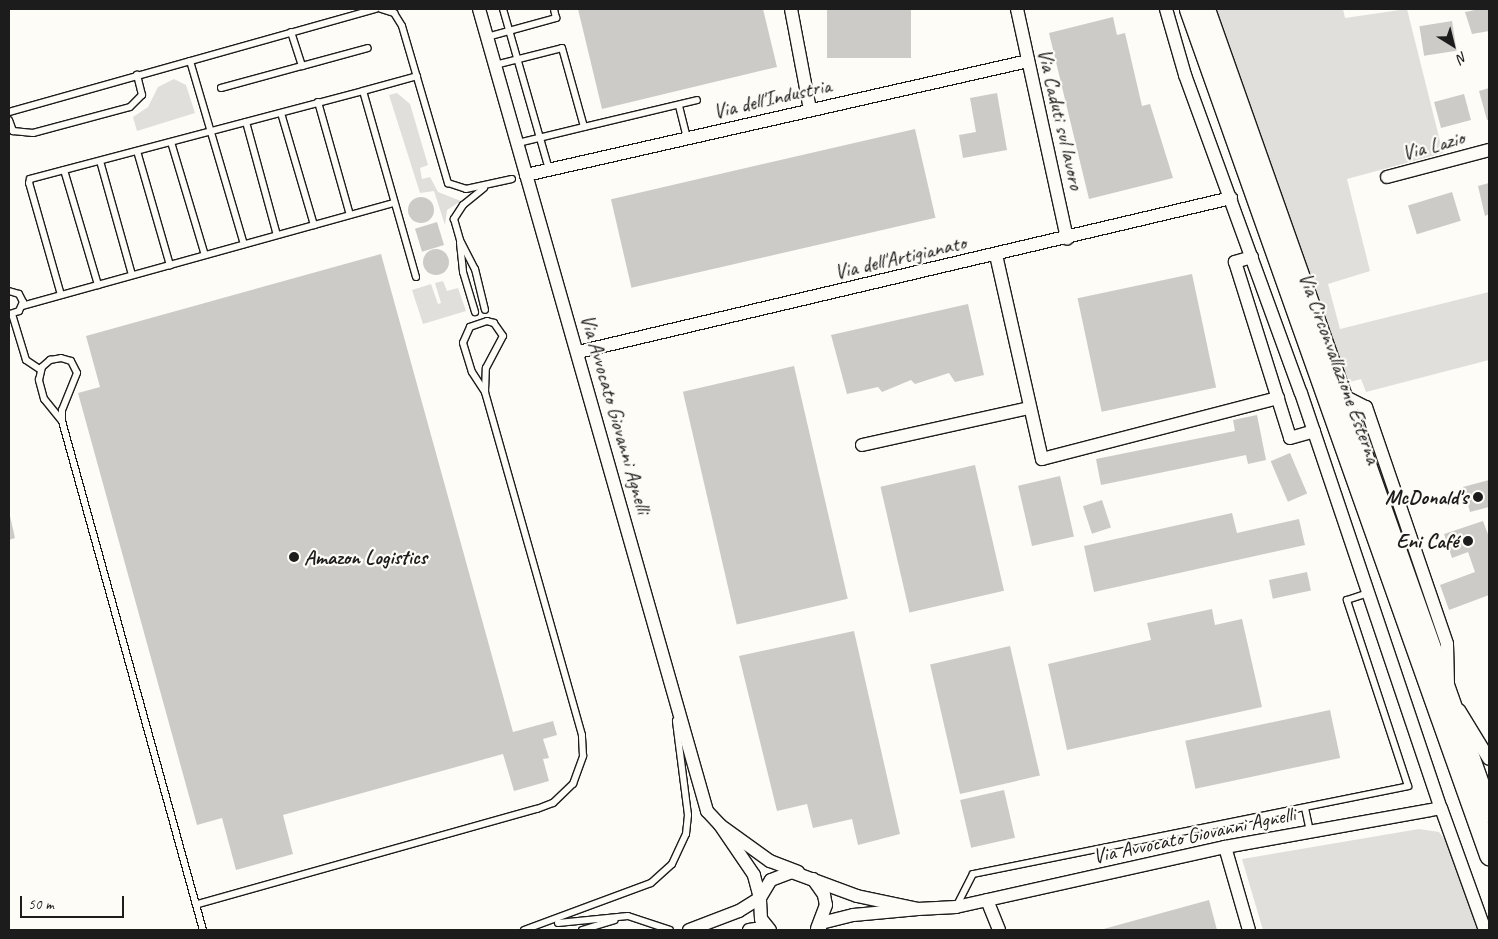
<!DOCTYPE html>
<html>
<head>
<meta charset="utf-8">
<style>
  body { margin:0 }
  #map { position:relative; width:1498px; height:939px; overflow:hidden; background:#fdfcf7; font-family:Caveat,sans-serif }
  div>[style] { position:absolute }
  .green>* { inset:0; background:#e0dfdb }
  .building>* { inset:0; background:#cccbc8; transform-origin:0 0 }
  .round { border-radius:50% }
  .roads { filter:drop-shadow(1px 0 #1c1c1c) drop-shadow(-1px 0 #1c1c1c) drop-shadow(0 1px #1c1c1c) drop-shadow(0 -1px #1c1c1c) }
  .lane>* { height:6px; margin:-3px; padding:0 3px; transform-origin:3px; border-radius:3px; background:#fdfcf7 }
  .street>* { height:12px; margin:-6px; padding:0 6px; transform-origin:6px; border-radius:6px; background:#fdfcf7 }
  .primary>* { height:19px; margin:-9.5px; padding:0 9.5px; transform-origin:9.5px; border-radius:9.5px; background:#fdfcf7 }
  .dots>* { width:14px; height:14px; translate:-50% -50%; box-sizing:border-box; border:2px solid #fdfcf7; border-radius:50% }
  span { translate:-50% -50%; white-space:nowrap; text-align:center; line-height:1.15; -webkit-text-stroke:4.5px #fdfcf7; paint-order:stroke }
  .street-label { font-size:21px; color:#1c1c1c }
  .poi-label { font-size:21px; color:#1c1c1c; font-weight:700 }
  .right { translate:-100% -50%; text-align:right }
  .left { translate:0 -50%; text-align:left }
  .frame { position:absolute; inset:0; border:10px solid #1c1c1c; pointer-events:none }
  .north { position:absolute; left:1428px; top:20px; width:50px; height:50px; -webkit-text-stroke:4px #fdfcf7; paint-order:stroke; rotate:144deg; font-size:14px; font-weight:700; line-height:20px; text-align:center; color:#1c1c1c }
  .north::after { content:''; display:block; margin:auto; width:18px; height:22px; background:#1c1c1c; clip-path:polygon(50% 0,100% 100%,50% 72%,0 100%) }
  .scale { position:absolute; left:20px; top:896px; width:104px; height:22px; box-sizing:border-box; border:2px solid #1c1c1c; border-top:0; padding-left:6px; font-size:15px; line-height:18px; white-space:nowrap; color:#1c1c1c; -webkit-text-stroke:4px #fdfcf7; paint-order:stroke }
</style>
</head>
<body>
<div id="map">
  <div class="green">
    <i style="clip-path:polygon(1212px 9px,1343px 9px,1345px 18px,1407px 9px,1443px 153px,1347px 179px,1370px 271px,1328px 284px,1340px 329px,1489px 292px,1489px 360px,1366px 392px,1361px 379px,1346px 383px)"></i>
    <i style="clip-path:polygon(174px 79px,186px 85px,195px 113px,137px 131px,133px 117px,148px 107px,158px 87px)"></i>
    <i style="clip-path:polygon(397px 93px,410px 104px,428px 165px,420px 168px,422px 179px,430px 177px,438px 192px,461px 201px,447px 210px,445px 225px,434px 191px,420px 193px,389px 95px)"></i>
    <i style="clip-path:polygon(443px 281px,447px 291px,458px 288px,466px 311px,423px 324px,412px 290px,431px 284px,438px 304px,441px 303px,435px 283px)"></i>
    <i style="clip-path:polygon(1419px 829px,1439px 832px,1446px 841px,1481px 930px,1263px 930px,1242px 859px)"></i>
  </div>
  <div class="building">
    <i style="clip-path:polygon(578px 9px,763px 9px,777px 67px,602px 109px)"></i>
    <i style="left:827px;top:9px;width:84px;height:49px"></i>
    <i style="clip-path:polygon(1480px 9px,1489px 9px,1489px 31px,1472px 34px,1465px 12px)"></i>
    <i style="clip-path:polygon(1113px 17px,1117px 35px,1125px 33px,1142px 106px,1150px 104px,1173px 178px,1089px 199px,1049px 33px)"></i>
    <i style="left:1452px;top:21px;width:30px;height:33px;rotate:81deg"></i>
    <i style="clip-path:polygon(1489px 88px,1489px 120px,1487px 120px,1479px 91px)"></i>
    <i style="clip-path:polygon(997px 93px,1007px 150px,963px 158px,959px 135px,976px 132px,970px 98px)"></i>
    <i style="left:1464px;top:94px;width:27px;height:31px;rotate:75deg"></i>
    <i style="left:915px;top:129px;width:91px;height:312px;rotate:77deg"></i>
    <i style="clip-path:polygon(1489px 183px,1489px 214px,1485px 216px,1478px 186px)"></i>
    <i style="left:1452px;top:192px;width:30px;height:46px;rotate:73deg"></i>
    <i class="round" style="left:408px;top:197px;width:26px;height:26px"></i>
    <i style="left:437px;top:222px;width:24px;height:23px;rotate:73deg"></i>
    <i class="round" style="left:423px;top:249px;width:26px;height:26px"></i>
    <i style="clip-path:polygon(381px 254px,513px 732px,553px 721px,557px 735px,543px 739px,549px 758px,543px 759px,549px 781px,514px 791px,503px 754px,283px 815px,293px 854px,236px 870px,222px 818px,197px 825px,78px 393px,100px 387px,86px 336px)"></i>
    <i style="left:1192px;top:274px;width:116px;height:117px;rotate:78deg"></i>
    <i style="clip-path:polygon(968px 304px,984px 375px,955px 382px,949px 373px,915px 384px,911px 380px,882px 392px,878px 387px,847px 394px,831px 335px)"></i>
    <i style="left:794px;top:366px;width:239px;height:114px;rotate:77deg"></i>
    <i style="clip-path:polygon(1257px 415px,1266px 460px,1248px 464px,1246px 455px,1101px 485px,1096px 459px,1235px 431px,1233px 420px)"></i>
    <i style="left:1290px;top:453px;width:44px;height:21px;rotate:67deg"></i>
    <i style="left:975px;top:465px;width:129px;height:97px;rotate:77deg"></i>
    <i style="left:1060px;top:476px;width:62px;height:43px;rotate:77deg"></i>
    <i style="clip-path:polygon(1489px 480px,1489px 507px,1470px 512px,1463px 487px)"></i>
    <i style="left:1102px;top:500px;width:29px;height:20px;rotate:72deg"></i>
    <i style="clip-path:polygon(1232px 513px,1237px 533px,1299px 519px,1305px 545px,1094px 592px,1084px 546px)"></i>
    <i style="clip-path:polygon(10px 516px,15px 538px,9px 540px,9px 517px)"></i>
    <i style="clip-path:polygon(1483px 521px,1489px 537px,1489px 595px,1449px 610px,1440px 585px,1475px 572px,1468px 552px,1452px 558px,1444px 534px)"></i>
    <i style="left:1307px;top:572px;width:19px;height:39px;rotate:78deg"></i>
    <i style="clip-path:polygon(1212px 609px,1215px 625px,1242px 619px,1262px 707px,1067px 750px,1048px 664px,1151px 640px,1147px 623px)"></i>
    <i style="clip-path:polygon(854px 631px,900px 834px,858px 845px,852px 819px,813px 828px,807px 804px,777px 811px,739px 656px)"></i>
    <i style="left:1010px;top:646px;width:133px;height:82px;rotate:77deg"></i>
    <i style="left:1330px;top:710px;width:49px;height:148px;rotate:78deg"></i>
    <i style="left:1004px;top:790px;width:49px;height:45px;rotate:77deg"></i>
    <i style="clip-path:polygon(1209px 900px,1217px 930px,1100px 930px)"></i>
  </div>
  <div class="roads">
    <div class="lane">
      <i style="left:381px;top:9px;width:14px;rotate:17deg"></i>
      <i style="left:394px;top:13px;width:15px;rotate:58deg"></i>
      <i style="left:402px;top:26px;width:164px;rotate:73.7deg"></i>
      <i style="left:448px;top:183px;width:19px;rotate:18deg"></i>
      <i style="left:466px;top:189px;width:47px;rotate:-12.3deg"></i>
      <i style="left:503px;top:9px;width:166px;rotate:74deg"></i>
      <i style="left:291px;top:32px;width:36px;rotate:72deg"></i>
      <i style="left:302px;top:66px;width:68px;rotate:-15.3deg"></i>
      <i style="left:487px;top:37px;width:72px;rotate:-15.4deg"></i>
      <i style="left:556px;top:18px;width:9px;rotate:-103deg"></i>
      <i style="left:190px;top:61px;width:191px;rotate:73.6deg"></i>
      <i style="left:495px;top:65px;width:69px;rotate:-14.2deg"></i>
      <i style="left:562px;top:48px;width:82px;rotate:74.4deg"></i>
      <i style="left:584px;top:127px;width:68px;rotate:166.4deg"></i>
      <i style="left:221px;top:88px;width:84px;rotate:-15.2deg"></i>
      <i style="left:318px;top:102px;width:117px;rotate:74.2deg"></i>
      <i style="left:679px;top:106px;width:32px;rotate:76deg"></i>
      <i style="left:9px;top:112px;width:381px;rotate:-15.7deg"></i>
      <i style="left:281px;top:113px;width:117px;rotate:73.6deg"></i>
      <i style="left:9px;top:120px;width:12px;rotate:70deg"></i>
      <i style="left:13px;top:131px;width:20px;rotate:6deg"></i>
      <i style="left:33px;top:133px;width:100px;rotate:-15deg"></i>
      <i style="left:130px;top:107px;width:17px;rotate:-45deg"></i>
      <i style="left:142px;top:95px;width:21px;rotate:-104deg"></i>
      <i style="left:246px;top:122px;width:117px;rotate:74.7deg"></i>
      <i style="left:584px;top:127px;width:116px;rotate:-13.4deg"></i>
      <i style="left:171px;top:142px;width:118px;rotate:73.3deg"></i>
      <i style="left:137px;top:151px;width:119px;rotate:73.9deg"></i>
      <i style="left:100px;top:161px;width:118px;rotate:74.3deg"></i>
      <i style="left:64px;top:170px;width:120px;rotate:73.5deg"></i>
      <i style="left:484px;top:188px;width:27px;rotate:141deg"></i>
      <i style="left:463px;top:205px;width:17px;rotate:123deg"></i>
      <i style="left:454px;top:219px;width:22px;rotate:74deg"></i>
      <i style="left:460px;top:240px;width:33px;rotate:63deg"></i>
      <i style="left:475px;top:269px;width:42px;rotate:76.3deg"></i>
      <i style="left:460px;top:243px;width:29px;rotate:84deg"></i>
      <i style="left:463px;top:272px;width:42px;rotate:73.3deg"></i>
      <i style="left:416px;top:277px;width:193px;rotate:-105.9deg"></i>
      <i style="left:363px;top:91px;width:56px;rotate:-15.5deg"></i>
      <i style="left:9px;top:291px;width:10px;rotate:17deg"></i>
      <i style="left:19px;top:294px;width:9px;rotate:63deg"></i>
      <i style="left:23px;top:302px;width:10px;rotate:114deg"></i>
      <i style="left:19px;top:311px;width:9px;rotate:162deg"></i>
      <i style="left:61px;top:295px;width:116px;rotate:-105.9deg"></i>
      <i style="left:29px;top:183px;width:4px;rotate:-76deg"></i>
      <i style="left:30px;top:179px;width:344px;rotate:-14.8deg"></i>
      <i style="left:22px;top:306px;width:386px;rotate:-15.5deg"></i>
      <i style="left:12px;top:314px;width:48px;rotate:73.1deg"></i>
      <i style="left:26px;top:360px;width:18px;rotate:34deg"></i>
      <i style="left:62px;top:421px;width:28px;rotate:-129deg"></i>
      <i style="left:44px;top:399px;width:20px;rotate:-105deg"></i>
      <i style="left:39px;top:380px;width:13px;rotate:-77deg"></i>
      <i style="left:42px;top:367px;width:11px;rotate:-41deg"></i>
      <i style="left:50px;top:360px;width:11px;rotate:-10deg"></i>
      <i style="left:61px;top:358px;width:10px;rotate:17deg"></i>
      <i style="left:71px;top:361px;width:13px;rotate:63deg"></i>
      <i style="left:77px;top:373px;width:40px;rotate:112deg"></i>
      <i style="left:62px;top:410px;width:11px;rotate:90deg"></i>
      <i style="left:62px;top:421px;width:528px;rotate:74.52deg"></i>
      <i style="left:1305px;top:808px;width:24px;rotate:78deg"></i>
      <i style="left:198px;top:904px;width:352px;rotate:-15.7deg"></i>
      <i style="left:537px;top:809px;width:17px;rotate:-21deg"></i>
      <i style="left:553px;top:803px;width:28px;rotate:-44deg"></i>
      <i style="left:573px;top:784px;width:30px;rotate:-70deg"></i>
      <i style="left:583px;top:756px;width:21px;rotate:-93deg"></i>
      <i style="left:582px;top:735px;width:356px;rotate:-105.8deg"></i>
      <i style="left:485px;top:392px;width:24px;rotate:-88deg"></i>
      <i style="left:486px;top:368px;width:36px;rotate:-62deg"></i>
      <i style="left:503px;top:336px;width:16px;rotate:-125deg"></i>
      <i style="left:494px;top:323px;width:7px;rotate:-164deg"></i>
      <i style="left:487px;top:321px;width:18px;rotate:161deg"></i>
      <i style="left:470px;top:327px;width:17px;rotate:114deg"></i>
      <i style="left:463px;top:343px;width:30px;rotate:73deg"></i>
      <i style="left:472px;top:372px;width:24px;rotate:57deg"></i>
      <i style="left:956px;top:907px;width:37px;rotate:-63deg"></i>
      <i style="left:973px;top:874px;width:444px;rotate:-11.4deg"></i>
      <i style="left:1408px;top:786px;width:196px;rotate:-108.2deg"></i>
      <i style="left:1347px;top:600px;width:22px;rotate:-18deg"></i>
      <i style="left:558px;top:923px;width:70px;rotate:-5.7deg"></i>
      <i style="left:628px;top:916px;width:44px;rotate:18.4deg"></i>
      <i style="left:524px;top:930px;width:135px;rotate:-20.3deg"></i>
      <i style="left:651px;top:883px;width:28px;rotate:-42deg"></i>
      <i style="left:672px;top:864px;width:33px;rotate:-65deg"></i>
      <i style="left:686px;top:834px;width:19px;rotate:-84deg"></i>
      <i style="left:688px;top:815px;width:95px;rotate:-97.3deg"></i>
      <i style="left:582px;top:930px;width:34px;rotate:-17deg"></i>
    </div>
    <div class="street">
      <i style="left:479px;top:9px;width:834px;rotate:74.13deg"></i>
      <i style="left:707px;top:811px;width:19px;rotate:47deg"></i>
      <i style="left:791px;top:9px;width:103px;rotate:79.3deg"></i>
      <i style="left:1017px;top:9px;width:235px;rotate:77.7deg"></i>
      <i style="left:1166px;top:9px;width:69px;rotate:73.9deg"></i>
      <i style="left:1185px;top:75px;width:338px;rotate:70deg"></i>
      <i style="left:1301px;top:393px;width:438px;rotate:71.4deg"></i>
      <i style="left:1441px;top:808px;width:130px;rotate:70.2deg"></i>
      <i style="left:526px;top:175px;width:515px;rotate:-12.79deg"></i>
      <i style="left:1387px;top:177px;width:106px;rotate:-14.8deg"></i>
      <i style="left:996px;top:255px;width:209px;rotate:77.3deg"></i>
      <i style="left:1042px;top:459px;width:244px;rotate:-14.5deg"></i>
      <i style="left:1252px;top:257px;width:18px;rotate:164deg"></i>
      <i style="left:1235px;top:262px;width:184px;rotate:72.6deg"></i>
      <i style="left:1290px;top:438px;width:25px;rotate:-16deg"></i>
      <i style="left:578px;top:352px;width:671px;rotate:-13.27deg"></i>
      <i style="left:1342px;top:395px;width:27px;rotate:27deg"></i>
      <i style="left:1366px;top:407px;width:250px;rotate:71.1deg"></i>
      <i style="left:1447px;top:644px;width:40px;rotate:88.6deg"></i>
      <i style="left:862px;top:445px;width:171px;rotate:-12.5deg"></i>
      <i style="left:1459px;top:710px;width:57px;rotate:58.5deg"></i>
      <i style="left:1225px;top:847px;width:86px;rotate:73.9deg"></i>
      <i style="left:813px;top:879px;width:19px;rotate:55deg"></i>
      <i style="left:824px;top:895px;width:10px;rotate:79deg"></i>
      <i style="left:826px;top:905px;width:25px;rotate:111deg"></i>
      <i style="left:987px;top:900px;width:32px;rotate:68deg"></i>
      <i style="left:918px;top:909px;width:38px;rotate:-3deg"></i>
      <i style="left:956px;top:907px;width:276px;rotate:-12.6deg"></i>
      <i style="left:1225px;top:847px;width:219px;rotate:-10.2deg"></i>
      <i style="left:689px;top:930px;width:53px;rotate:-20.8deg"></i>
      <i style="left:739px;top:911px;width:25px;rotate:-32deg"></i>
      <i style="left:760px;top:898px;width:24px;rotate:-105deg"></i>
      <i style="left:754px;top:875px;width:60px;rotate:-124.2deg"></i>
      <i style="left:720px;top:825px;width:62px;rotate:35.8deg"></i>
      <i style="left:770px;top:861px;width:30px;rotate:21deg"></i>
      <i style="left:749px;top:930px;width:18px;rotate:-9deg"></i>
      <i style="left:770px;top:930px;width:14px;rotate:-129deg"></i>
      <i style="left:761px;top:919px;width:21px;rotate:-93deg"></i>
      <i style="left:760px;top:898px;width:21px;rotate:-59deg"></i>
      <i style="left:771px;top:880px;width:22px;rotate:-21deg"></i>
      <i style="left:792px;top:872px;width:69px;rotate:20.3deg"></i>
      <i style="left:857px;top:896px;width:62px;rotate:12deg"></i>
      <i style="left:918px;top:909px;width:65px;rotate:174.7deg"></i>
      <i style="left:853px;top:915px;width:34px;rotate:166deg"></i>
      <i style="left:820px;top:923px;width:7px;rotate:90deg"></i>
    </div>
    <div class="primary">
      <i style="left:1189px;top:9px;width:898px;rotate:70.47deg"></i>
      <i style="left:1205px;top:9px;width:852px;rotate:70.52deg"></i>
    </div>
  </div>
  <div class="dots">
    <i style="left:1478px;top:497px;background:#1c1c1c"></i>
    <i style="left:1468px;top:541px;background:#1c1c1c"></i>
    <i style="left:294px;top:557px;background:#1c1c1c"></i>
  </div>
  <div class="street-label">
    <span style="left:772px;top:98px;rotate:-13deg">Via dell'Industria</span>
    <span style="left:1061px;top:119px;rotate:77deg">Via Caduti sul lavoro</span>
    <span style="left:1433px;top:145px;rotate:-15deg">Via Lazio</span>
    <span style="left:900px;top:257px;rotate:-13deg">Via dell'Artigianato</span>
    <span style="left:1340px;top:368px;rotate:70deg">Via Circonvallazione Esterna</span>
    <span style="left:616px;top:414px;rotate:74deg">Via Avvocato Giovanni Agnelli</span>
    <span style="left:1194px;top:835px;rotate:-12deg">Via Avvocato Giovanni Agnelli</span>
  </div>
  <div class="poi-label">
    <span class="right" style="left:1468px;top:497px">McDonald's</span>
    <span class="right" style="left:1458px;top:541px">Eni Café</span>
    <span class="left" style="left:304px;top:557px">Amazon Logistics</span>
  </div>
  <div class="frame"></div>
  <div class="north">N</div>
  <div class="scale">50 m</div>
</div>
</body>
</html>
